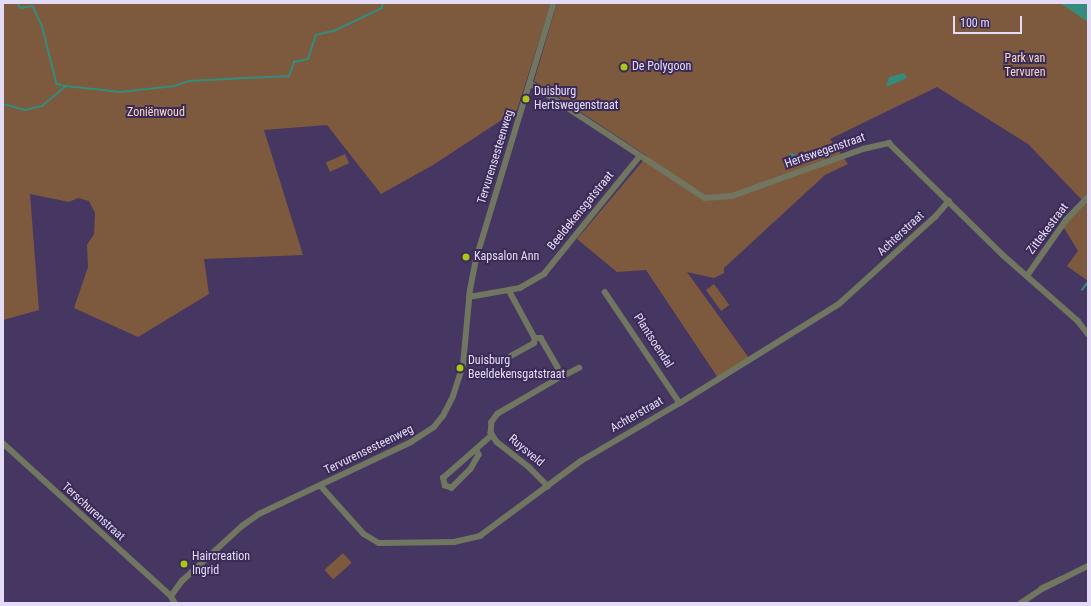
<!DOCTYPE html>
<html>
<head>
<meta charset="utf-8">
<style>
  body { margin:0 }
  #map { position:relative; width:1091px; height:606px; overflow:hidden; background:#463662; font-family:"Roboto Condensed",sans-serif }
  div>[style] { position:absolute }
  .green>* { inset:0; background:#7d5a3d; transform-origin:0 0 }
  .water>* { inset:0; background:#358c7d }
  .stream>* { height:1.5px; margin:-0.75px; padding:0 0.75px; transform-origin:0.75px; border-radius:0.75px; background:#358c7d }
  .minor>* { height:5.5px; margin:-2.75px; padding:0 2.75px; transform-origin:2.75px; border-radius:2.75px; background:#707660 }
  .dots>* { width:11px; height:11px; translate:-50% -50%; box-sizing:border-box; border:2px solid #3b2b56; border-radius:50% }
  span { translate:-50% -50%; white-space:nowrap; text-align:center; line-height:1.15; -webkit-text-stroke:4px #3b2b56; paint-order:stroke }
  .park-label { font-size:12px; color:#f6d7c0 }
  .poi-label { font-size:12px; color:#e4dcf7 }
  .left { translate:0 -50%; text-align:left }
  .street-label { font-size:12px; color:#e4dcf7 }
  .frame { position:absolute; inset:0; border:4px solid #e4dcf7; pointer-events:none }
  .scale { position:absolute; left:953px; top:16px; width:69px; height:18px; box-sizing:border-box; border:2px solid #e4dcf7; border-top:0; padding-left:5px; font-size:12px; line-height:14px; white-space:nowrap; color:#e4dcf7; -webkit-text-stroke:3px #3b2b56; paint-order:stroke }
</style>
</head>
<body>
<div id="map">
  <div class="green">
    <i style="clip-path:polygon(3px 3px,551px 3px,517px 110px,433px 165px,381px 194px,327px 125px,264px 130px,303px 255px,204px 259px,209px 294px,138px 337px,74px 308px,88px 267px,87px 245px,94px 234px,95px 213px,89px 201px,78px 198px,69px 202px,30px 194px,39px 310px,3px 320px)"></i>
    <i style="clip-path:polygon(557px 3px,1088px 3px,1088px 281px,1067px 266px,1078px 251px,1061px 223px,1083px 201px,1028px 144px,937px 87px,830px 139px,848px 164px,825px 175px,724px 268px,724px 273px,714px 278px,687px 272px,749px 358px,718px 378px,646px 270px,617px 272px,577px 239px,647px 156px,534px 81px)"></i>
    <i style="left:345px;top:154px;width:10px;height:21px;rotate:66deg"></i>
    <i style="left:714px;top:284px;width:26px;height:10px;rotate:54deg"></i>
    <i style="left:343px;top:553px;width:13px;height:25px;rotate:48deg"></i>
  </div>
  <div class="water">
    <i style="clip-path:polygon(1060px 3px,1088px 3px,1088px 22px)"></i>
    <i style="clip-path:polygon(904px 73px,907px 78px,886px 87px,889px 77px)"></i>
    <i style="clip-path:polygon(790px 153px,801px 156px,810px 153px,813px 157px,808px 162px,790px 166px,786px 163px)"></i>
  </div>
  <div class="stream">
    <i style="left:18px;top:3px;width:6px;rotate:59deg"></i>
    <i style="left:21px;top:8px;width:12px;rotate:-9deg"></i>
    <i style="left:33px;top:6px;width:21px;rotate:65deg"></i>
    <i style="left:42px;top:25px;width:61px;rotate:75.7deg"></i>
    <i style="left:57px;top:84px;width:9px;rotate:13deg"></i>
    <i style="left:3px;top:104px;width:23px;rotate:15deg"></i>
    <i style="left:25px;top:110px;width:17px;rotate:-13deg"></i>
    <i style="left:42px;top:106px;width:31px;rotate:-40deg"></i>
    <i style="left:66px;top:86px;width:55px;rotate:6.2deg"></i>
    <i style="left:121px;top:92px;width:53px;rotate:-6.5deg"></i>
    <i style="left:174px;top:86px;width:16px;rotate:-18deg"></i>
    <i style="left:189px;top:81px;width:100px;rotate:-2.9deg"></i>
    <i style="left:289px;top:76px;width:15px;rotate:-70deg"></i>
    <i style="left:294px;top:62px;width:14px;rotate:-12deg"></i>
    <i style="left:308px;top:59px;width:25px;rotate:-72deg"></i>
    <i style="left:316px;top:35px;width:18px;rotate:-13deg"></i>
    <i style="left:334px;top:31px;width:53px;rotate:-25.6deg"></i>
    <i style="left:382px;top:8px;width:5px;rotate:-79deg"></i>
    <i style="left:1082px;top:290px;width:10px;rotate:-53deg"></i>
  </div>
  <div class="minor">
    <i style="left:530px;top:83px;width:209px;rotate:33.3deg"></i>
    <i style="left:705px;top:198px;width:27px;rotate:-4deg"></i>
    <i style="left:732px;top:196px;width:139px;rotate:-19.7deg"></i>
    <i style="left:863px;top:149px;width:27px;rotate:-13deg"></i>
    <i style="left:889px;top:143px;width:160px;rotate:44.5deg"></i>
    <i style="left:1003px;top:255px;width:100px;rotate:41.3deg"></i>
    <i style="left:1078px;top:321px;width:16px;rotate:52deg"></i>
    <i style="left:1027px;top:276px;width:68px;rotate:-55.1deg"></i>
    <i style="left:1066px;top:220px;width:32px;rotate:-46deg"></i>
    <i style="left:509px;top:290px;width:55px;rotate:61.6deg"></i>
    <i style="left:535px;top:338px;width:6px"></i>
    <i style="left:541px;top:338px;width:44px;rotate:59.9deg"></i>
    <i style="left:563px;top:376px;width:75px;rotate:149.7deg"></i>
    <i style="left:498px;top:414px;width:10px;rotate:127deg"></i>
    <i style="left:492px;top:422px;width:11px;rotate:95deg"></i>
    <i style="left:491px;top:433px;width:11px;rotate:56deg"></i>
    <i style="left:497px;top:442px;width:41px;rotate:38deg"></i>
    <i style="left:529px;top:467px;width:27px;rotate:45deg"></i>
    <i style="left:605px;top:292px;width:134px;rotate:56deg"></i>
    <i style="left:469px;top:297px;width:52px;rotate:-10deg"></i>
    <i style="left:520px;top:288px;width:28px;rotate:-30deg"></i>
    <i style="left:544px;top:274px;width:151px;rotate:-50.9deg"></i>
    <i style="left:511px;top:356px;width:26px;rotate:-29deg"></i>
    <i style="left:534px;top:343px;width:5px;rotate:-79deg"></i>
    <i style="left:563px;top:376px;width:18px;rotate:-27deg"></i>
    <i style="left:3px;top:443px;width:227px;rotate:42.3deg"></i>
    <i style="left:477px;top:450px;width:5px;rotate:68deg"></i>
    <i style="left:479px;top:455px;width:16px;rotate:120deg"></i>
    <i style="left:471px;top:469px;width:27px;rotate:135deg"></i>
    <i style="left:452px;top:488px;width:7px;rotate:-164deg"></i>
    <i style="left:445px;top:486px;width:8px;rotate:-104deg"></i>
    <i style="left:443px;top:478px;width:65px;rotate:-41.3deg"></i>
    <i style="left:321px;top:486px;width:64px;rotate:48.1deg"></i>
    <i style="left:364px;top:534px;width:17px;rotate:31deg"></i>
    <i style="left:379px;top:543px;width:75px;rotate:-0.8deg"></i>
    <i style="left:454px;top:542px;width:27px;rotate:-13deg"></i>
    <i style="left:480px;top:536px;width:126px;rotate:-36.6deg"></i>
    <i style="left:581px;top:461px;width:115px;rotate:-30.4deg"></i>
    <i style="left:680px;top:403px;width:187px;rotate:-31.9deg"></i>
    <i style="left:839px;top:304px;width:130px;rotate:-42.2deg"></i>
    <i style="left:935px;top:217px;width:21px;rotate:-49deg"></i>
    <i style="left:1063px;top:579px;width:23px;rotate:155deg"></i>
    <i style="left:1042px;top:589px;width:51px;rotate:-26.6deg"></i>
    <i style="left:171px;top:596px;width:19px;rotate:-54deg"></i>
    <i style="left:182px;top:581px;width:81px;rotate:-42.5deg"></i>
    <i style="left:242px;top:526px;width:21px;rotate:-35deg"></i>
    <i style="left:259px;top:514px;width:168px;rotate:-25.3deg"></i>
    <i style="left:411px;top:442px;width:27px;rotate:-33deg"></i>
    <i style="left:434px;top:427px;width:14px;rotate:-51deg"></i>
    <i style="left:443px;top:416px;width:22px;rotate:-63deg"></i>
    <i style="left:453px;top:396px;width:33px;rotate:-72deg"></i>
    <i style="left:463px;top:365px;width:75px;rotate:-84.7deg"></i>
    <i style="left:470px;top:290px;width:32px;rotate:-79deg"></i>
    <i style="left:476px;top:259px;width:268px;rotate:-73.1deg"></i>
    <i style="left:171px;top:596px;width:8px;rotate:60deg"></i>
    <i style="left:1021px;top:603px;width:25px;rotate:-34deg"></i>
  </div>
  <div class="dots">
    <i style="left:624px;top:67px;background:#abc615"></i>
    <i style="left:526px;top:99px;background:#abc615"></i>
    <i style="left:466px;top:257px;background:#abc615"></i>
    <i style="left:460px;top:368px;background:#abc615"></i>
    <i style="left:184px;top:564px;background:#abc615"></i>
  </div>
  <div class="park-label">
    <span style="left:1025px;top:66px">Park van<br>Tervuren</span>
    <span style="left:156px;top:113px">Zoniënwoud</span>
  </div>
  <div class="poi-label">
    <span class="left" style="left:632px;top:67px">De Polygoon</span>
    <span class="left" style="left:534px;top:99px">Duisburg<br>Hertswegenstraat</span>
    <span class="left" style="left:474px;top:257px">Kapsalon Ann</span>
    <span class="left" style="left:468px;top:368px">Duisburg<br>Beeldekensgatstraat</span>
    <span class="left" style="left:192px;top:564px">Haircreation<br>Ingrid</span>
  </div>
  <div class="street-label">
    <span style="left:825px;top:151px;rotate:-19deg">Hertswegenstraat</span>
    <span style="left:496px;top:157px;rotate:-73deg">Tervurensesteenweg</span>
    <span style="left:581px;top:211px;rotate:-51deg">Beeldekensgatstraat</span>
    <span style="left:1048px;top:229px;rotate:-53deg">Zittekestraat</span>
    <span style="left:901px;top:234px;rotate:-43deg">Achterstraat</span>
    <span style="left:653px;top:341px;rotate:57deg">Plantsoendal</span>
    <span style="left:637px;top:415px;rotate:-30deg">Achterstraat</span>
    <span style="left:369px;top:450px;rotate:-26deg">Tervurensesteenweg</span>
    <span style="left:526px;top:451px;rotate:40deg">Ruysveld</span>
    <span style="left:93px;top:512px;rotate:42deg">Terschurenstraat</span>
  </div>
  <div class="frame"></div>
  <div class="scale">100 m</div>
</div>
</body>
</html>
